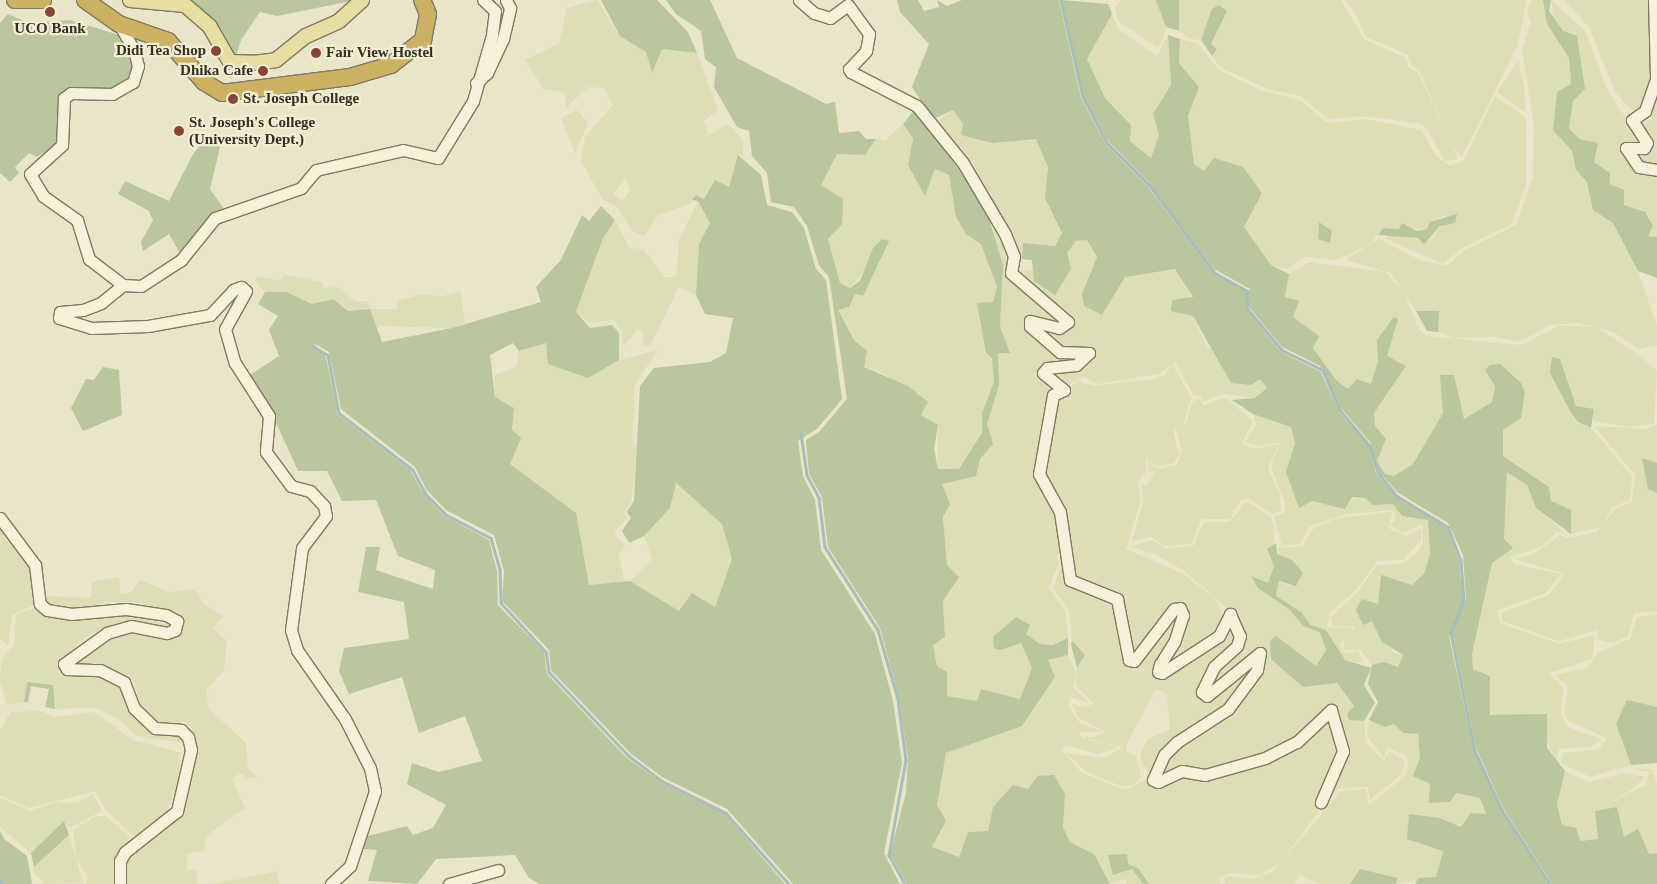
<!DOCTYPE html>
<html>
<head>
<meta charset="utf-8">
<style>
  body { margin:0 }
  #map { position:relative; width:1657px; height:884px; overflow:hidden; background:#e9e5c8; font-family:Georgia,serif }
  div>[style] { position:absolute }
  .farmland>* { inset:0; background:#dddeb6 }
  .green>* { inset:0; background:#bac69d }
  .stream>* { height:2.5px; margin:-1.25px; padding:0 1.25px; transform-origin:1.25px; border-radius:1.25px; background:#a8bebb }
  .roads { filter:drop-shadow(1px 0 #83785f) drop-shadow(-1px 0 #83785f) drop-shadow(0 1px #83785f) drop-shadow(0 -1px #83785f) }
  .minor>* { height:11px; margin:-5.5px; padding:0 5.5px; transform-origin:5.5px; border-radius:5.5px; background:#f5f1da }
  .major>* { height:14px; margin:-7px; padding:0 7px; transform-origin:7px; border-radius:7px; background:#e7dea4 }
  .highway>* { height:16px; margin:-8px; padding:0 8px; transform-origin:8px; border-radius:8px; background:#cdb163 }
  .dots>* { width:14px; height:14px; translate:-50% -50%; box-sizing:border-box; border:2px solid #f1eed6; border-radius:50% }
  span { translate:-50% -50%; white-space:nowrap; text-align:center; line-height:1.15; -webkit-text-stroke:4.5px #f1eed6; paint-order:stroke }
  .poi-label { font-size:15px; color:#352e21; font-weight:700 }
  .right { translate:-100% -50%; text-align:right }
  .left { translate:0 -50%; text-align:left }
</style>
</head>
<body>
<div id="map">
  <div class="farmland">
    <i style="clip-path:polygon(evenodd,597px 0,620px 36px,646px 52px,652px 72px,662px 49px,697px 53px,718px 110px,704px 121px,709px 135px,728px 124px,743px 139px,743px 155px,738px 155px,729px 187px,704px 199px,696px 195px,690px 204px,658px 215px,644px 236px,632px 231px,618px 208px,603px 200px,581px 161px,585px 137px,613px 105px,603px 88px,588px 87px,566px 108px,565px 93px,544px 89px,525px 60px,559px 44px,567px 8px,597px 0,626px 178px,630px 191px,622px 201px,613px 194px,626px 178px)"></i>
    <i style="clip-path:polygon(1121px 0,1156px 0,1166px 27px,1161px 44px,1157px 47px,1118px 21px,1115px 7px)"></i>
    <i style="clip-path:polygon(1179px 0,1341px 0,1364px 39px,1406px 58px,1409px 68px,1418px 72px,1458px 159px,1445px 161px,1428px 130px,1420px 124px,1366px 116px,1329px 119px,1300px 96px,1271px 90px,1221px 68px,1212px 56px,1217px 49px,1211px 45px,1212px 9px,1201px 40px,1190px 39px,1179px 31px)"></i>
    <i style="clip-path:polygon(1344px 0,1527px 0,1517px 47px,1462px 157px,1453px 148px,1419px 70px,1411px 65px,1408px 55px,1365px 36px,1355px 12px)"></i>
    <i style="clip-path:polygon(1532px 0,1543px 0,1547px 24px,1569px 58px,1571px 85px,1557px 92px,1553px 130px,1572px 151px,1576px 170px,1587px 182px,1593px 210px,1613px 223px,1638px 271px,1657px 326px,1657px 345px,1639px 349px,1613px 332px,1578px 323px,1550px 325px,1519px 342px,1496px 337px,1453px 338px,1438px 332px,1439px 311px,1416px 311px,1391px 273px,1345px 260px,1379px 239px,1420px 260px,1447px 266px,1464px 251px,1516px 225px,1533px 177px,1534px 125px,1522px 50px,1531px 22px,1527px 12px)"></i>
    <i style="clip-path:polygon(1551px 0,1585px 31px,1608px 92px,1643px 143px,1623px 144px,1623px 155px,1642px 173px,1657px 174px,1657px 237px,1648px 236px,1610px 184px,1610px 173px,1594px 162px,1569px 128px,1576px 36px,1569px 36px,1554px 21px)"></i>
    <i style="clip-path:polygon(1564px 0,1652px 0,1655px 82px,1636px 115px,1615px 92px,1589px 27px)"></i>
    <i style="clip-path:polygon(1112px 14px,1119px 30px,1157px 56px,1168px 35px,1171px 85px,1153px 114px,1159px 135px,1151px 158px,1130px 141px,1131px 125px,1105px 98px,1087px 59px)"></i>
    <i style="clip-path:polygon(1180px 39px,1197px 43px,1219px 70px,1260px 90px,1300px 100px,1327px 123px,1366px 119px,1421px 130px,1437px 157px,1450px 166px,1464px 160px,1495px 96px,1526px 118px,1526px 185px,1512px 224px,1460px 249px,1443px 264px,1384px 238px,1392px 234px,1431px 241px,1447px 215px,1430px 222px,1427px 229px,1383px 228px,1369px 245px,1336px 260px,1306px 257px,1286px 269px,1271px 265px,1244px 227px,1262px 193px,1243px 167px,1204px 171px,1194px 164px,1188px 116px,1199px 87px,1179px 63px)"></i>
    <i style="clip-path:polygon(1518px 61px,1524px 84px,1526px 113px,1497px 92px)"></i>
    <i style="clip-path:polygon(1657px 97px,1657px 167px,1653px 168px,1634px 157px,1637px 150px,1647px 152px,1654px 145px,1640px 127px,1651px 118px)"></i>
    <i style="clip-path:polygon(953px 109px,963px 124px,961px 135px,992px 143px,1036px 139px,1048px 167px,1045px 198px,1062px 233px,1055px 246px,1023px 243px,1022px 259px,1013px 248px,985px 198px,973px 162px,964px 159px,938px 121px)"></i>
    <i style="clip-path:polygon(577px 110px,588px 123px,575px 153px,561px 118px)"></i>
    <i style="clip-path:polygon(903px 124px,913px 138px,909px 165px,925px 195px,935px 169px,949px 175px,956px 217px,966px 234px,981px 244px,997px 287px,993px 303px,994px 383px,982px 413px,982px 433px,959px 469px,938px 469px,938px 425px,921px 415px,928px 402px,883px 373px,864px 367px,867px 351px,854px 340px,838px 310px,855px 294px,863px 296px,868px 279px,863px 272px,850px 288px,840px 283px,828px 239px,842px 224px,821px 185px,837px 154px,865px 155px,876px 139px,885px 141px)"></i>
    <i style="clip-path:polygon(698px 201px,710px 223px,699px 244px,696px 295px,679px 287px,651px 344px,643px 346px,643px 332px,637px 330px,624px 346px,622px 331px,613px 320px,590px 323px,576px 312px,603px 238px,615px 220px,629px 247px,644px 250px,664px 277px,676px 277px,679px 240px)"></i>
    <i style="clip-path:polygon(989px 227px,1001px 234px,1008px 265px,1063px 323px,1028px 330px,1084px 359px,1041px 365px,1040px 375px,1060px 384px,1035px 470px,1057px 512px,1062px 553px,1056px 555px,1059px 563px,1049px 588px,1066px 612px,1068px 638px,1053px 645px,1040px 644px,1026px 634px,1021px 643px,1032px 668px,1020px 699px,981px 689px,977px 701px,947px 696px,947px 672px,937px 666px,933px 644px,945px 637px,943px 601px,959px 577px,947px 565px,943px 517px,949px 504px,942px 483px,975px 476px,980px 459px,992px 444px,987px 424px,999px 385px,998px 352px,1009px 353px,1000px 326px,1003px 265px)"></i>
    <i style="clip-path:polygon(1087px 240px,1097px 257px,1082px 294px,1084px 306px,1102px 315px,1124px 277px,1175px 269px,1188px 285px,1193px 316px,1206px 346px,1215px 350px,1231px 382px,1260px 379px,1267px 388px,1255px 398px,1224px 394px,1202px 402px,1201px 395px,1194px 396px,1175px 362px,1159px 374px,1097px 384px,1084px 377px,1068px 384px,1045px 372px,1079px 366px,1090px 361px,1093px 353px,1063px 350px,1033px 326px,1067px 328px,1016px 272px,1033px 270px,1034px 281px,1076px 241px)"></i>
    <i style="clip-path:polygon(1309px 262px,1385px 272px,1403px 291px,1419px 329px,1427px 336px,1521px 345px,1559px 326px,1579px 326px,1597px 328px,1632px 350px,1657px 371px,1654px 424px,1629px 427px,1594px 421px,1593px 409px,1577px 406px,1571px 396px,1560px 359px,1557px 379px,1577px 422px,1591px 428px,1632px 476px,1630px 500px,1612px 507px,1602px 527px,1571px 534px,1571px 510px,1551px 501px,1520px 466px,1503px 456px,1503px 430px,1521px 418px,1495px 386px,1492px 402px,1464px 419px,1454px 376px,1443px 413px,1413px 464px,1394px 476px,1385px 474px,1377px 461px,1386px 439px,1375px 426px,1374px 413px,1406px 366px,1387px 356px,1377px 340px,1378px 361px,1371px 385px,1348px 389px,1337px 381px,1313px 348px,1319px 336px,1293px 317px,1285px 298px,1289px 274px)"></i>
    <i style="clip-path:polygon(284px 275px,322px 282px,324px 288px,338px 287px,355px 301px,368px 301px,371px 309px,397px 309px,397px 301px,422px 294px,440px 297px,460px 291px,465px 323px,452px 328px,376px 326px,370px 309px,348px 311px,333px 299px,312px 304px,286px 292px,265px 292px,256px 282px,257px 276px,280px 281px)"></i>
    <i style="clip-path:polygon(547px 343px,588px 378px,619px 360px,658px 350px,635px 384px,632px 439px,637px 448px,631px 502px,623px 512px,627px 518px,614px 533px,625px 546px,618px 553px,625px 582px,589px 585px,576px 513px,510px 464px,514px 408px,495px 397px,495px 375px,516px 367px,519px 351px)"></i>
    <i style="clip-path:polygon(1173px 364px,1191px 398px,1184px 423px,1173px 430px,1179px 455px,1173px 463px,1158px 466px,1145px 458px,1147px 470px,1138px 482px,1141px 499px,1126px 549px,1182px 573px,1215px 598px,1224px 619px,1222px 628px,1161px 671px,1182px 606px,1133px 657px,1123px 606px,1072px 580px,1063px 512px,1044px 484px,1052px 402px,1078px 381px,1094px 386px,1153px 379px,1165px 375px)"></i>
    <i style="clip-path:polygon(1224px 397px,1253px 421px,1242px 444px,1255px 449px,1278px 444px,1268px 469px,1280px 494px,1281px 511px,1273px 514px,1248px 498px,1240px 501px,1230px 519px,1202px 519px,1191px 544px,1164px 546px,1152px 537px,1132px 541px,1143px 502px,1141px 482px,1146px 486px,1156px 471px,1149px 472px,1148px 461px,1159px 469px,1176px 465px,1182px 452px,1176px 429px,1187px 422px,1191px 403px,1199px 398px,1204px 406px)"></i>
    <i style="clip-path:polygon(1253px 414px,1291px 427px,1295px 443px,1287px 478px,1312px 501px,1319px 504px,1365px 498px,1373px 505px,1393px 504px,1402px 516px,1428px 520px,1430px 555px,1424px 574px,1412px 585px,1396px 580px,1378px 605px,1367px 604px,1372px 621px,1393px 652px,1403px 655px,1398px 667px,1384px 662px,1372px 665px,1360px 650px,1345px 650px,1343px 640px,1356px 627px,1334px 626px,1330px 618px,1359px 591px,1377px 565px,1404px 563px,1417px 553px,1423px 543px,1422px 524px,1404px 533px,1389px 525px,1395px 521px,1394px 510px,1346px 514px,1310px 526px,1299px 544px,1282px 546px,1274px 517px,1284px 513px,1285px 503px,1271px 467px,1280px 442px,1257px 446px,1245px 442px,1256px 425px)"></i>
    <i style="clip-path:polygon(1657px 424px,1657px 463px,1642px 458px,1648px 489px,1657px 493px,1657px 612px,1634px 613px,1628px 636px,1612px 643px,1597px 639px,1598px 630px,1559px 641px,1502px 621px,1501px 613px,1548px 595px,1565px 574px,1514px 559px,1535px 553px,1560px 535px,1567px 538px,1597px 532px,1615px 509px,1632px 502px,1635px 475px,1594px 426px,1645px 429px)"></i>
    <i style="clip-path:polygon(1507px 471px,1527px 485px,1536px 508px,1565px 533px,1557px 532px,1542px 546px,1510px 557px,1514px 564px,1561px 574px,1546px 593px,1498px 610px,1500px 623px,1559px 644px,1595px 635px,1592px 659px,1549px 673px,1563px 688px,1561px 714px,1567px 727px,1601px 739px,1591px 747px,1559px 749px,1556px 761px,1544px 736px,1547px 715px,1490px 715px,1490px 676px,1473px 669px,1472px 654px,1492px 563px,1504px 539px)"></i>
    <i style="clip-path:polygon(675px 483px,722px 523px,732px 559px,715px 607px,679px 611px,630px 581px,652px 559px,644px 536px,670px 508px)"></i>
    <i style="clip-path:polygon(1247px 501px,1271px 517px,1274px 526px,1274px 566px,1268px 584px,1258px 588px,1289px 609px,1303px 626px,1320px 632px,1326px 650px,1316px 666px,1293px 652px,1271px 659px,1303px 687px,1336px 683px,1354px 706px,1349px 720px,1364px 721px,1366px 742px,1384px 761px,1390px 751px,1405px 761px,1402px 774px,1370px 800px,1368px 787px,1338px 788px,1329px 798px,1344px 753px,1327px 708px,1296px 742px,1250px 760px,1160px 779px,1165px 754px,1217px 721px,1265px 656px,1206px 690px,1215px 672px,1241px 646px,1224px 605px,1183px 570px,1153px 553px,1129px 547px,1153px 540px,1166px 549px,1193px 546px,1204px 522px,1229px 522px)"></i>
    <i style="clip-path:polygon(1392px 512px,1388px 528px,1406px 536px,1421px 529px,1421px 540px,1403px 560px,1377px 561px,1357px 589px,1330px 613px,1327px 627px,1353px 628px,1339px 645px,1345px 653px,1358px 651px,1365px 663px,1345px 660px,1326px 630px,1311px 625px,1301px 612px,1276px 596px,1279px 581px,1290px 587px,1292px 560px,1279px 556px,1278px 548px,1302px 546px,1314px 528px,1337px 518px)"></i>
    <i style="clip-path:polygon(0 526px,31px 571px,36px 604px,12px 615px,8px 646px,0 638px)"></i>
    <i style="clip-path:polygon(1061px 566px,1065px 575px,1115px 600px,1126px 664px,1179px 612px,1155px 667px,1200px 652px,1228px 619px,1238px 635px,1201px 699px,1258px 657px,1240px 694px,1150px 774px,1141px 764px,1141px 753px,1147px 740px,1170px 729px,1167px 694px,1156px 689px,1126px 745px,1127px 752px,1136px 755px,1141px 778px,1133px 785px,1121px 786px,1087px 772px,1065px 753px,1105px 758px,1123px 747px,1088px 739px,1083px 735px,1091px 738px,1106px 732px,1079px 718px,1072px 704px,1081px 707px,1094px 704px,1076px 686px,1077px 667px,1085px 655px,1072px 639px,1069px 611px,1053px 588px)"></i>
    <i style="clip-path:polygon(119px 577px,120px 594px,130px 593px,140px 580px,169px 592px,194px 589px,206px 606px,224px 616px,213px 628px,227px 642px,224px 670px,206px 691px,209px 709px,246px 743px,248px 769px,257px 777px,246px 779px,242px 773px,232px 778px,245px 808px,207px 835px,204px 851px,187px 854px,187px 870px,197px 871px,197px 884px,125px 884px,125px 859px,133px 849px,185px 809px,195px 735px,191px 728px,184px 721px,165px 725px,147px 715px,140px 707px,135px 682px,127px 676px,96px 663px,69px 665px,106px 638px,129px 631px,179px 634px,182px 620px,171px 611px,133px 602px,108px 602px,83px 609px,56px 608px,46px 601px,47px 596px,91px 598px,92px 582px)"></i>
    <i style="clip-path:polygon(38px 606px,115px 612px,169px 625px,162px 629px,125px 621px,89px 635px,57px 664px,61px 669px,89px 671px,115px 683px,156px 731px,182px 735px,184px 743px,137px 736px,117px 718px,96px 708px,55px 709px,53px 685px,27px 682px,24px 702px,7px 705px,0 680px,2px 659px,14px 645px,16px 615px)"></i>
    <i style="clip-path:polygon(1657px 614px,1657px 707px,1616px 724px,1631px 765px,1590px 777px,1561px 763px,1563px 753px,1599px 749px,1607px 738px,1568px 721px,1564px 714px,1568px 686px,1554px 675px,1587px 668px,1598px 653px,1630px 639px,1637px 617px)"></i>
    <i style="clip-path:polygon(1068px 655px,1076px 673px,1073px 687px,1089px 703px,1069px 697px,1070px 709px,1080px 723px,1102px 732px,1080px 732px,1082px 738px,1118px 747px,1097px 754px,1065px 745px,1062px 751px,1081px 772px,1116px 787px,1128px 789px,1146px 779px,1183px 773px,1203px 776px,1268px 758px,1328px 714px,1340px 743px,1317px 814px,1281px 862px,1261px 875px,1229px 873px,1219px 878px,1220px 884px,1149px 884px,1138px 868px,1109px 855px,1113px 875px,1132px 869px,1143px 884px,1126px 884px,1126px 879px,1110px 884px,1094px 854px,1070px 842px,1063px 827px,1065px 794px,1038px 776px,1028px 789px,993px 807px,988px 831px,968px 832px,959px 857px,932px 848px,946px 821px,937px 805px,946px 753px,1022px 726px,1055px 677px,1048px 660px)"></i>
    <i style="clip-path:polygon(41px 711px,55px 717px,94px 712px,133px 740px,179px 752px,180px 773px,167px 814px,135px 837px,106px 811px,96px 791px,29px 808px,0 795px,0 729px,11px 712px)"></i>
    <i style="clip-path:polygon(1369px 720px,1394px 724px,1403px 733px,1418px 734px,1420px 758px,1456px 793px,1480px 798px,1486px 815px,1461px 827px,1440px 818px,1407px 839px,1443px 851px,1436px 877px,1396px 884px,1398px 878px,1360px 869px,1350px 884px,1320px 884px,1300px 875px,1293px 884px,1226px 884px,1223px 879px,1230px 876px,1253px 879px,1273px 872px,1341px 791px,1366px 789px,1369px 805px,1405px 776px,1409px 763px,1405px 755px,1388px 748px,1384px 758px,1367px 736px)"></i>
    <i style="clip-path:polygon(1633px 768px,1652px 769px,1657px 785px,1657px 853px,1649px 854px,1624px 837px,1580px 841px,1562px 825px,1557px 805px,1565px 771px,1589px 782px,1626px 773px,1645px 777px,1631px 790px,1603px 806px,1646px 785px,1649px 772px)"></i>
    <i style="clip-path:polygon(93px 794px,102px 811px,70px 828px,64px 822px,31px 853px,0 827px,0 798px,31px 811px,56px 802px,76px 803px)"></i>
    <i style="clip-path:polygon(96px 816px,106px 816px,130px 838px,114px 859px,115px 884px,86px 884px,88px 877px,76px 858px,73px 830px)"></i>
    <i style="clip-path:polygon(69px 835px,83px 883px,45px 884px,34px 873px,34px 867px)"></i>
    <i style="clip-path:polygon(277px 871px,279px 884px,215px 884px)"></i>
  </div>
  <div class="green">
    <i style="clip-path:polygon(176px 0,356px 0,277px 16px,260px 12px,241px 40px,235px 59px)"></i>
    <i style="clip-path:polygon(601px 0,657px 0,688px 32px,697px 53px,662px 49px,652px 73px,646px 52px,620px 36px)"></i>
    <i style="clip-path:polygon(666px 0,710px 0,737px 58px,826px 104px,835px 102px,839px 133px,859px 131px,866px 139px,876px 139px,865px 155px,837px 154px,821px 185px,843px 199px,842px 224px,828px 239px,840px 283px,850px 288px,860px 281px,873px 248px,882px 239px,889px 241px,863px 296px,855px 294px,849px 307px,838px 310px,854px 340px,867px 351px,864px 367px,908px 386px,928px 402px,921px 415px,938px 425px,934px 449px,938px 469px,959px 469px,982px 433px,982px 413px,994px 382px,992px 358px,986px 353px,977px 303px,993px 302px,997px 287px,981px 244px,966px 234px,956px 217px,949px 175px,935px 169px,925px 196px,908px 165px,913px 138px,903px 124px,916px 108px,986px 209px,1003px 265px,1000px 326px,1010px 353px,998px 353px,999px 385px,987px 424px,993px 444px,980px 459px,976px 476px,942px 484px,950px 504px,943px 517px,947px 565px,959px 577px,943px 601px,945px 637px,933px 645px,937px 666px,947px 672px,947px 696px,977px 701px,981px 689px,1020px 699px,1032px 668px,1021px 643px,1000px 650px,994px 648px,993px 637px,1016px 617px,1030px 625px,1026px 634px,1040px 644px,1053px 645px,1068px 638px,1068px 655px,1048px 660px,1055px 677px,1022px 726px,946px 753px,937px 805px,946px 821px,932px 847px,959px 857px,968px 832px,988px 831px,993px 807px,1013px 785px,1028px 789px,1038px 776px,1054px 775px,1065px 794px,1063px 827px,1070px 842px,1094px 854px,1110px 884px,907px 884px,890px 854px,906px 793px,908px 759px,899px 698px,880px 628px,828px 547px,822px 497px,809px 474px,806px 440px,819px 432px,847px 399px,829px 277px,819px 265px,807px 226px,794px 207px,771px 202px,767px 173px,752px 156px,749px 131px,737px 127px,714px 87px,716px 67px,705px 59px,701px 31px,676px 14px)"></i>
    <i style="clip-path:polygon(897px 0,918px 0,924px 11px,939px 7px,937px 0,947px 6px,962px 0,1059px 0,1081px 98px,1106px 145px,1149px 188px,1214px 274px,1247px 292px,1246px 309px,1281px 352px,1321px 372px,1339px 412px,1369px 446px,1376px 473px,1397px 498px,1447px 528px,1459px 561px,1463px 601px,1449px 636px,1474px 752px,1502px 812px,1548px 884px,1415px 884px,1418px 878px,1436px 877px,1443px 851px,1407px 839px,1409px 814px,1440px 818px,1461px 827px,1471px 813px,1486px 814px,1480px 798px,1456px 793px,1450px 802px,1429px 803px,1430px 784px,1413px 776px,1420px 758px,1418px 734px,1403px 733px,1394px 724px,1385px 727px,1369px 720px,1378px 702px,1368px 684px,1372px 665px,1384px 662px,1398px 667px,1403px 655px,1382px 642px,1372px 621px,1363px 625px,1356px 610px,1362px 599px,1378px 604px,1381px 575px,1412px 585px,1424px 574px,1430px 555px,1428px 520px,1402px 516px,1393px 504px,1373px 505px,1365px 498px,1352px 497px,1345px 509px,1312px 501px,1299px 508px,1286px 472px,1295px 443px,1291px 427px,1253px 414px,1232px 400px,1255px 398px,1267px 388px,1260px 379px,1251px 385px,1231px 383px,1193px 316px,1171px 311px,1172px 300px,1193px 297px,1175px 269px,1125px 277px,1102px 315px,1084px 306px,1082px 294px,1097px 257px,1087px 240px,1076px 241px,1067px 253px,1071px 269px,1055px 295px,1034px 281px,1032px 260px,1022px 259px,1023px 243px,1055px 246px,1062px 233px,1045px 198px,1048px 167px,1036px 139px,992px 143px,961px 135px,963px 124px,953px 110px,933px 119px,912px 87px,929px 44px,900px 12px)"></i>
    <i style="clip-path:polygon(1062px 0,1108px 4px,1112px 14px,1087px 59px,1105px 98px,1131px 125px,1130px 141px,1151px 158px,1159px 135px,1153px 114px,1171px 85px,1168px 35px,1180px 39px,1179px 63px,1199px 87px,1188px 116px,1194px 164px,1204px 171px,1214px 158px,1243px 167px,1262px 193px,1244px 227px,1271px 265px,1289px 274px,1285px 297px,1299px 301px,1293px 317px,1319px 336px,1313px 348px,1337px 381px,1348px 389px,1357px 379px,1371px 384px,1378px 361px,1377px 340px,1394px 317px,1398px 319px,1387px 356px,1406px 366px,1374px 413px,1375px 426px,1386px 439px,1377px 461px,1385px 474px,1394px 476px,1413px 464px,1443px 413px,1440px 375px,1454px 375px,1464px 419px,1492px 402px,1495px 386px,1485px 370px,1490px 365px,1500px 364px,1521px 383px,1525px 392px,1521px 418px,1503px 430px,1503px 456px,1549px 487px,1551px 501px,1571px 510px,1571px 534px,1536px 508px,1527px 485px,1507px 472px,1504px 539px,1513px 548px,1492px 563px,1472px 654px,1473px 669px,1490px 676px,1490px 715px,1547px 714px,1547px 748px,1565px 771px,1557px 805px,1562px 825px,1576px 828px,1580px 841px,1598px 839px,1595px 811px,1617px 807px,1624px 837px,1638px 829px,1649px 854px,1657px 853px,1657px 884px,1552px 884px,1503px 808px,1476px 748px,1452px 631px,1466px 601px,1463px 555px,1448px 523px,1397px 492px,1378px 470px,1370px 442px,1340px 407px,1320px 366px,1282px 347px,1248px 306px,1250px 289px,1214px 269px,1149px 183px,1107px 140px,1083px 95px)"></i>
    <i style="clip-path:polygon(1156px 0,1179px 0,1179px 31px,1166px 27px)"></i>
    <i style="clip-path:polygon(1543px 0,1551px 0,1549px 11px,1563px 31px,1577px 36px,1585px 89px,1573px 101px,1569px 128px,1579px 139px,1598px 143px,1594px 162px,1610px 173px,1610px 184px,1624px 190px,1624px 205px,1645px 212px,1653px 226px,1648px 236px,1657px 237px,1657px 278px,1638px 271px,1613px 223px,1593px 210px,1587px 182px,1576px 170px,1572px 151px,1553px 130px,1557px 92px,1571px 84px,1569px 58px,1547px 24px)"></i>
    <i style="clip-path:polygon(1219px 5px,1227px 11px,1211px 44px,1217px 49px,1212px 56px,1201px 40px,1212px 9px)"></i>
    <i style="clip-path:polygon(8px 14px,29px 23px,70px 20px,119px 35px,132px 52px,135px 66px,127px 79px,106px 91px,59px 98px,62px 133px,56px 145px,37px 157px,29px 153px,15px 167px,19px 173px,10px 182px,0 173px,0 23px)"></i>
    <i style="clip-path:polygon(209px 135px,220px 147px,210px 189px,224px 209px,180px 253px,169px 234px,143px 251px,141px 242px,153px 220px,149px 211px,118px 194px,125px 181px,169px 201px,193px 154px)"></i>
    <i style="clip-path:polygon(738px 155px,761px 175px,767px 205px,792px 212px,804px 228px,816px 269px,826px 280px,842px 399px,817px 429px,798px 441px,803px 476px,815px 500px,821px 550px,875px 634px,893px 701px,902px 763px,884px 853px,900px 884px,793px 884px,727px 809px,662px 777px,630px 753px,551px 670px,549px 650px,502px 601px,504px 571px,494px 535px,446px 510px,426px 489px,415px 467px,341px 409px,329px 352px,313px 343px,326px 357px,338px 415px,411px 471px,423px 493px,443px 515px,489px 540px,497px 571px,498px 605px,544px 652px,547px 674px,627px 758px,662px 783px,725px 814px,785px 884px,540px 884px,529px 878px,515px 855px,436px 859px,417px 884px,368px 881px,377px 850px,362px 849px,364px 837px,407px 826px,413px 835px,433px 828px,446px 805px,407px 784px,412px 763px,439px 772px,482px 761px,465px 716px,419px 733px,402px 677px,349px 694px,339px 671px,344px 648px,409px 639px,404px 602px,358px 592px,366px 547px,380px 547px,376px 570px,433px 589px,435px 570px,398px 556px,376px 500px,342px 501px,327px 471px,298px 471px,265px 398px,247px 377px,279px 356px,269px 330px,278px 316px,258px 304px,265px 292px,286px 292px,312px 304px,333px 299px,348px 311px,370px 309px,382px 342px,452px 328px,541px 302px,536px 287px,561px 260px,582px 215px,589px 221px,601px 206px,615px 220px,603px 238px,576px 312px,590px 328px,612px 325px,619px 333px,619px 360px,588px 378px,548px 364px,546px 343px,519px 351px,513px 343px,490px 355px,495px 397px,514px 408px,512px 430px,521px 438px,510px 464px,576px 513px,589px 585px,630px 581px,679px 611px,692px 593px,715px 607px,732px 559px,722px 524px,676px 483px,670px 508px,644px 536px,629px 543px,622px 531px,631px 518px,627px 512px,634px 501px,640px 386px,654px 368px,710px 362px,726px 353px,733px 318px,705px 314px,696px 295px,699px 244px,710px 223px,698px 201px,692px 200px,696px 195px,704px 199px,715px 180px,729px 187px)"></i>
    <i style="clip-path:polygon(1457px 214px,1455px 223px,1440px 226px,1424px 244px,1418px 238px,1378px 235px,1383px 228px,1399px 229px,1402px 223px,1417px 231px,1427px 229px,1430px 222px)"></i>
    <i style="clip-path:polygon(1319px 222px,1332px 231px,1330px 243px,1318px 239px)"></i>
    <i style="clip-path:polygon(1416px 311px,1439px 311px,1438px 332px,1427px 331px)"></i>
    <i style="clip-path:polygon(1552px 357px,1560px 359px,1576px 406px,1594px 409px,1591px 428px,1578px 422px,1570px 411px,1550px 373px)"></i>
    <i style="clip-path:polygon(103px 367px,119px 370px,122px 415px,83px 431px,71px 408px,86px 379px,94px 380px)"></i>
    <i style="clip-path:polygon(1642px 458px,1657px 463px,1657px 493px,1648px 489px)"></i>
    <i style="clip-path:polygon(1276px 543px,1277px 554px,1292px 560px,1303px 573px,1296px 586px,1279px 581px,1276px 596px,1301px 612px,1311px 625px,1326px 630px,1345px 660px,1371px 668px,1364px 685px,1375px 703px,1364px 721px,1349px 720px,1347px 714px,1354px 706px,1337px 683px,1303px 687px,1271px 659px,1270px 641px,1276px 636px,1316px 666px,1326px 650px,1320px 632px,1303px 626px,1289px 609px,1258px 588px,1251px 576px,1268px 583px,1274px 566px,1267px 549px)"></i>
    <i style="clip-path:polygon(1072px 640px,1085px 655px,1077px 667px,1071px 645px)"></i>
    <i style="clip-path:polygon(27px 682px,53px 685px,55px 709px,45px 707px,49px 689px,31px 686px,28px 702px,24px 702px)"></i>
    <i style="clip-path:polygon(1627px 700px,1657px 707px,1657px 763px,1631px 765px,1616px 724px)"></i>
    <i style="clip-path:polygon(64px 821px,69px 835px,34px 867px,31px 853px)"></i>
    <i style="clip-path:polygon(0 831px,4px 839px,27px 856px,32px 884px,0 884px)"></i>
    <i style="clip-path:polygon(1127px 854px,1128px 864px,1138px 868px,1149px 884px,1143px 884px,1132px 869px,1113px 875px,1108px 855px)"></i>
    <i style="clip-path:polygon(1360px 869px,1398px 878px,1396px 884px,1350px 884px)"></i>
  </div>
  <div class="stream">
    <i style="left:1061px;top:0;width:99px;rotate:77.2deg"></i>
    <i style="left:1083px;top:97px;width:52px;rotate:62.4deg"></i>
    <i style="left:1107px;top:143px;width:62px;rotate:45deg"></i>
    <i style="left:1151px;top:187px;width:107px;rotate:53.3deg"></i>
    <i style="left:1215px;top:273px;width:38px;rotate:29deg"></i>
    <i style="left:1248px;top:291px;width:17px;rotate:93deg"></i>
    <i style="left:1247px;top:308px;width:55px;rotate:50.2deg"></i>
    <i style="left:1282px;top:350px;width:46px;rotate:26deg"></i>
    <i style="left:1323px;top:370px;width:43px;rotate:67deg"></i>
    <i style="left:1340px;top:410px;width:47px;rotate:50.2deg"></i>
    <i style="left:1370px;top:446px;width:27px;rotate:73deg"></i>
    <i style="left:1378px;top:472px;width:31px;rotate:52deg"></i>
    <i style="left:1397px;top:496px;width:60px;rotate:31.3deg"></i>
    <i style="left:1448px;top:527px;width:36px;rotate:69deg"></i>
    <i style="left:1461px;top:561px;width:40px;rotate:85.7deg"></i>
    <i style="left:1464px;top:601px;width:35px;rotate:112deg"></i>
    <i style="left:1451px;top:633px;width:120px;rotate:78.5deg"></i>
    <i style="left:1475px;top:751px;width:65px;rotate:65.4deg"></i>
    <i style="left:1502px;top:810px;width:88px;rotate:57deg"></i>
    <i style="left:314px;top:347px;width:16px;rotate:30deg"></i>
    <i style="left:328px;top:355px;width:59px;rotate:79.3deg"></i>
    <i style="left:339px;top:413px;width:93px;rotate:37.6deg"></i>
    <i style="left:413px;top:470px;width:26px;rotate:62deg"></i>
    <i style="left:425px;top:493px;width:29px;rotate:46deg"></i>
    <i style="left:445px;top:514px;width:52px;rotate:27.6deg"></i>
    <i style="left:491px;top:538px;width:33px;rotate:74deg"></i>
    <i style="left:500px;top:570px;width:33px;rotate:88deg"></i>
    <i style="left:501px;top:603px;width:67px;rotate:47.4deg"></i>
    <i style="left:546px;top:652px;width:20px;rotate:81deg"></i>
    <i style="left:549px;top:672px;width:116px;rotate:46.4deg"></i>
    <i style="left:629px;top:756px;width:41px;rotate:37.1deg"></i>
    <i style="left:662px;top:781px;width:72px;rotate:26.6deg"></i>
    <i style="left:726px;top:813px;width:95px;rotate:48.4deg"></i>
    <i style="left:801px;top:433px;width:42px;rotate:81.9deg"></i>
    <i style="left:807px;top:475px;width:26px;rotate:62deg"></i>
    <i style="left:819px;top:498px;width:49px;rotate:83deg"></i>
    <i style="left:825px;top:547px;width:98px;rotate:57.4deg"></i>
    <i style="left:878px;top:630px;width:72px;rotate:73.8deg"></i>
    <i style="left:898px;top:699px;width:62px;rotate:82.5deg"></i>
    <i style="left:906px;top:760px;width:97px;rotate:100.1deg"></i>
    <i style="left:889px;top:855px;width:33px;rotate:61deg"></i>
    <i style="left:0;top:879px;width:5px;rotate:68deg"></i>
  </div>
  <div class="roads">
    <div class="minor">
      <i style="left:799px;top:0;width:20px;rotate:41deg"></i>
      <i style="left:814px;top:13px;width:17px;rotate:17deg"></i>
      <i style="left:830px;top:18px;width:22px;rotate:-36deg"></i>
      <i style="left:848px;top:5px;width:36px;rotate:54deg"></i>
      <i style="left:869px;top:34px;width:17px;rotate:100deg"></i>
      <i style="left:866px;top:51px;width:25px;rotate:133deg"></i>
      <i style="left:849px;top:69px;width:4px;rotate:56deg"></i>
      <i style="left:851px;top:72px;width:74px;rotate:27.3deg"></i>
      <i style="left:917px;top:106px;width:73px;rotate:51.1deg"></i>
      <i style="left:963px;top:163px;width:82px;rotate:59.4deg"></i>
      <i style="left:1005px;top:234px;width:24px;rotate:68deg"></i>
      <i style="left:1014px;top:256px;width:17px;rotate:100deg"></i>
      <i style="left:1011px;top:273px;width:75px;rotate:40.7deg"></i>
      <i style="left:1068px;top:322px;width:11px;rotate:146deg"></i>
      <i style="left:1059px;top:328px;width:30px;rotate:-166deg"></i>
      <i style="left:1030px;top:321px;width:5px;rotate:90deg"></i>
      <i style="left:1030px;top:326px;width:40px;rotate:41deg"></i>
      <i style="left:1060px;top:352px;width:29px;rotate:2deg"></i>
      <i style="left:1089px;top:353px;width:18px;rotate:137deg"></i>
      <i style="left:1076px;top:365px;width:29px;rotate:174deg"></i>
      <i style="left:1047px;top:368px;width:6px;rotate:129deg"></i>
      <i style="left:1043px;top:373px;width:27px;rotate:39deg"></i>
      <i style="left:1064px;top:390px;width:12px;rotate:156deg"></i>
      <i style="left:1053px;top:395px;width:80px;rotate:100deg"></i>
      <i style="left:1039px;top:474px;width:43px;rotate:61.1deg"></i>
      <i style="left:1060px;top:512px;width:69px;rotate:81.6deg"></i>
      <i style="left:1070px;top:580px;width:51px;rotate:22deg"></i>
      <i style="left:1117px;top:599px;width:62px;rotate:78.9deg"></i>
      <i style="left:1129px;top:660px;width:5px;rotate:11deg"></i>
      <i style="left:1134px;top:661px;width:66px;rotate:-52.4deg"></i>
      <i style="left:1174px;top:609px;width:6px;rotate:-9deg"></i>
      <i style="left:1180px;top:608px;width:8px;rotate:67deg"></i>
      <i style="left:1183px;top:615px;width:28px;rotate:108deg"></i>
      <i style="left:1174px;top:642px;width:26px;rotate:122deg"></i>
      <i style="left:1160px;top:664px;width:8px;rotate:104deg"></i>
      <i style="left:1158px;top:672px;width:4px;rotate:14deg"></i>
      <i style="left:1162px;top:673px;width:68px;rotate:-33deg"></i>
      <i style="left:1219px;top:636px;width:25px;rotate:-63deg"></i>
      <i style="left:1230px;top:614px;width:24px;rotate:66deg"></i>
      <i style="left:1240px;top:636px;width:10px;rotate:107deg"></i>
      <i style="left:1237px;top:646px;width:31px;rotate:138deg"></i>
      <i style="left:1214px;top:667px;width:28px;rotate:116deg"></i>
      <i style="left:1202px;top:692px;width:6px;rotate:39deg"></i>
      <i style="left:1207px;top:696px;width:68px;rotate:-39.1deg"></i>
      <i style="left:1260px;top:653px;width:17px;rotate:100deg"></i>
      <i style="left:1257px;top:670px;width:49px;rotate:126.6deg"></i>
      <i style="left:1228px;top:709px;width:61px;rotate:147.1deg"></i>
      <i style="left:1177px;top:742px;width:18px;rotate:135deg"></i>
      <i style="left:1164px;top:755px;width:27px;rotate:114deg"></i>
      <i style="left:1153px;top:780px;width:5px;rotate:22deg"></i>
      <i style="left:1158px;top:782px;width:26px;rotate:-25deg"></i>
      <i style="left:1182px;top:771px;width:23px;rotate:10deg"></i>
      <i style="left:1205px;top:775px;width:62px;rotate:-15.8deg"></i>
      <i style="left:1265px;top:758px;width:36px;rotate:-27deg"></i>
      <i style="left:1297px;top:742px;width:47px;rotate:-43.3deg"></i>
      <i style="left:1331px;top:710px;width:43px;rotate:73.7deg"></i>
      <i style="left:1343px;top:751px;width:56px;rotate:113.3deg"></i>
      <i style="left:1654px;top:0;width:79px;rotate:88.5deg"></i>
      <i style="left:1656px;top:79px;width:34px;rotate:109deg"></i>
      <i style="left:1645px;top:111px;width:16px;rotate:145deg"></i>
      <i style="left:1632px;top:120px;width:27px;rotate:57deg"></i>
      <i style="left:1647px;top:143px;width:6px;rotate:121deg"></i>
      <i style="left:1644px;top:148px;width:18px;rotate:180deg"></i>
      <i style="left:1626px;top:148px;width:23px;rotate:56deg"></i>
      <i style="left:1639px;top:167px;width:18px;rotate:9deg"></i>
      <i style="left:119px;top:24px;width:30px;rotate:60deg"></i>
      <i style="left:134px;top:50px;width:16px;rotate:76deg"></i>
      <i style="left:138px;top:66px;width:17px;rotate:107deg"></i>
      <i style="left:133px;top:82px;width:24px;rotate:150deg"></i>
      <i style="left:112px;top:94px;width:41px;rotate:-178.6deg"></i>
      <i style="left:71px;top:93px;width:9px;rotate:144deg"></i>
      <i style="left:64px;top:98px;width:47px;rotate:92.4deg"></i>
      <i style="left:62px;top:145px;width:43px;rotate:137.8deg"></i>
      <i style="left:30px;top:174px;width:26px;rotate:59deg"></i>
      <i style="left:43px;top:196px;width:42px;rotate:35.2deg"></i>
      <i style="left:77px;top:220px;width:41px;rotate:72.9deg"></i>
      <i style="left:89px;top:259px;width:43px;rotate:37.4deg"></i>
      <i style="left:123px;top:285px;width:18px;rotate:3deg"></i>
      <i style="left:141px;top:286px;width:48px;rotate:-33deg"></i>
      <i style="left:181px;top:260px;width:54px;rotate:-51deg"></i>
      <i style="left:215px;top:218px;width:91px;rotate:-19.2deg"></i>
      <i style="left:301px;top:188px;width:23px;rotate:-50deg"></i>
      <i style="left:316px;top:170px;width:89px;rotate:-12.9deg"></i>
      <i style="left:403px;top:150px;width:36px;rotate:13deg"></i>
      <i style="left:438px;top:158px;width:67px;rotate:-58.4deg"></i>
      <i style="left:473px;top:101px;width:69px;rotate:-73.9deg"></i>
      <i style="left:492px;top:35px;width:24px;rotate:-83deg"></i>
      <i style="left:495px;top:11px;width:16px;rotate:-137deg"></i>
      <i style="left:476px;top:83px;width:15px;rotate:-42deg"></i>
      <i style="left:487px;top:73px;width:38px;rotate:-65deg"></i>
      <i style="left:503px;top:39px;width:32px;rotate:-77deg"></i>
      <i style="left:510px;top:8px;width:9px;rotate:-117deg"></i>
      <i style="left:123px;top:285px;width:28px;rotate:141deg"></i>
      <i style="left:101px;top:303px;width:19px;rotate:159deg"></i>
      <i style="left:83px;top:310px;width:23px;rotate:175deg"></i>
      <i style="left:60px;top:312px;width:6px;rotate:99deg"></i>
      <i style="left:59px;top:318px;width:34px;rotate:17deg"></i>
      <i style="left:91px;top:328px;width:57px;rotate:-2deg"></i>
      <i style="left:148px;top:326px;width:63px;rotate:-10.1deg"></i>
      <i style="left:210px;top:315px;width:34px;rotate:-47deg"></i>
      <i style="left:233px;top:290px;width:9px;rotate:-21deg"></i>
      <i style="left:241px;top:287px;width:6px;rotate:39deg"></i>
      <i style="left:246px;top:291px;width:43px;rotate:118.9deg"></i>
      <i style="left:225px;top:329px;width:35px;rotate:74deg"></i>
      <i style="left:235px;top:363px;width:63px;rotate:57.3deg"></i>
      <i style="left:269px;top:416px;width:36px;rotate:95deg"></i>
      <i style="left:266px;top:452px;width:42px;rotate:53.7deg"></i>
      <i style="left:291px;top:486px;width:20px;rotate:15deg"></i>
      <i style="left:310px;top:491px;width:21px;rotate:47deg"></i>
      <i style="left:324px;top:506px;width:10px;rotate:79deg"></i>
      <i style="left:326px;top:516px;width:40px;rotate:127deg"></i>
      <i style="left:302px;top:548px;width:83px;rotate:97.6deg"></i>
      <i style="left:291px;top:630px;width:21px;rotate:73deg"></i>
      <i style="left:297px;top:650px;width:84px;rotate:55.2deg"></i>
      <i style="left:345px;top:719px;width:55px;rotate:63deg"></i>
      <i style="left:370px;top:768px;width:24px;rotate:78deg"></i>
      <i style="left:375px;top:791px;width:79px;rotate:108.4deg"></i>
      <i style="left:350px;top:866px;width:26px;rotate:137deg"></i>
      <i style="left:0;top:518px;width:59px;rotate:53.3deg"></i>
      <i style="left:35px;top:565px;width:39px;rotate:83deg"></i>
      <i style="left:40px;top:604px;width:9px;rotate:41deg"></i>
      <i style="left:47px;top:610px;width:24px;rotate:9deg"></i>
      <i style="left:71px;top:614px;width:55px;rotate:-5.2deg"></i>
      <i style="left:126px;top:609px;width:40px;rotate:8.5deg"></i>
      <i style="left:166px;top:615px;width:13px;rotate:29deg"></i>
      <i style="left:177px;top:621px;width:9px;rotate:103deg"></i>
      <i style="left:175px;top:630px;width:9px;rotate:159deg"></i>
      <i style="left:167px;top:633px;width:37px;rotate:-169deg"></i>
      <i style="left:131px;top:626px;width:25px;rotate:164deg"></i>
      <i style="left:107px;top:633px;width:53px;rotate:144.2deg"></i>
      <i style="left:64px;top:664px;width:6px;rotate:59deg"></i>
      <i style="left:67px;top:669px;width:33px;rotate:2deg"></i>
      <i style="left:100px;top:670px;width:27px;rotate:27deg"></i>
      <i style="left:124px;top:682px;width:28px;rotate:69deg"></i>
      <i style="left:134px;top:708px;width:29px;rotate:44deg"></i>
      <i style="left:155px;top:728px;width:26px;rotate:4deg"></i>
      <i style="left:181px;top:730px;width:10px;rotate:45deg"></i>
      <i style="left:188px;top:737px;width:13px;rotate:77deg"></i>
      <i style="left:191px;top:750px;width:63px;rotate:102.9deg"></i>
      <i style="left:177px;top:811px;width:66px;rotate:141.7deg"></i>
      <i style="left:125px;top:852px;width:10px;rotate:119deg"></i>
      <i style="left:120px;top:861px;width:23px;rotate:90deg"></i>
      <i style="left:449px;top:884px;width:51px;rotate:-15.9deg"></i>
    </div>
    <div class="major">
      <i style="left:130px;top:0;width:55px;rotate:5.2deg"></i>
      <i style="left:185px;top:5px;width:33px;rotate:41deg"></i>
      <i style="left:210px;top:27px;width:40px;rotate:60.3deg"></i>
      <i style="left:230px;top:62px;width:23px;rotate:2deg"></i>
      <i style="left:253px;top:63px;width:23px;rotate:-7deg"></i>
      <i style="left:276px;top:60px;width:38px;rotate:-39deg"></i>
      <i style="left:306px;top:36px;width:36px;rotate:-24deg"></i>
      <i style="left:339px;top:21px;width:31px;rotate:-42deg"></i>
    </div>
    <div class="highway">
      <i style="left:15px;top:0;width:28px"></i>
      <i style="left:85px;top:0;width:42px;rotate:35.2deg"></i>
      <i style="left:119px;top:24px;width:52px;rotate:19.1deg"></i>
      <i style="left:168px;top:41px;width:55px;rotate:48.7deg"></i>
      <i style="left:204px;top:82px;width:21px;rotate:31deg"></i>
      <i style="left:222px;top:93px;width:129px;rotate:-7.1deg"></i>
      <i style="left:350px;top:77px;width:43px;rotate:-16.3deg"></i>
      <i style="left:391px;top:65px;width:41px;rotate:-38deg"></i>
      <i style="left:423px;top:40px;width:26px;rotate:-79deg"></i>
      <i style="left:428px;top:14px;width:15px;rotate:-113deg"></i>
    </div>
  </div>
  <div class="dots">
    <i style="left:50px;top:12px;background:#8a4436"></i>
    <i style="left:216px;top:51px;background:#8a4436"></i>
    <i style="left:316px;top:53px;background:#8a4436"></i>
    <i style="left:263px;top:71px;background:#8a4436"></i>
    <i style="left:233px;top:99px;background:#8a4436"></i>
    <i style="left:179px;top:131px;background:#8a4436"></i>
  </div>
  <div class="poi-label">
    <span style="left:50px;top:29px">UCO Bank</span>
    <span class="right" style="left:206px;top:51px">Didi Tea Shop</span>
    <span class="left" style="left:326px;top:53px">Fair View Hostel</span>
    <span class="right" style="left:253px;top:71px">Dhika Cafe</span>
    <span class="left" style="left:243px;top:99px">St. Joseph College</span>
    <span class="left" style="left:189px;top:131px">St. Joseph's College<br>(University Dept.)</span>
  </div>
</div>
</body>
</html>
